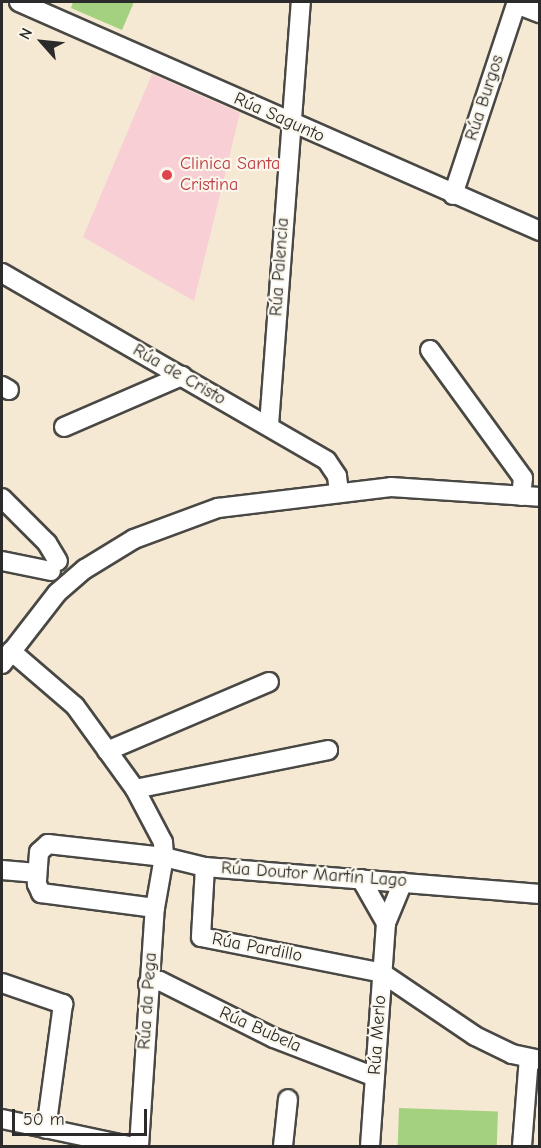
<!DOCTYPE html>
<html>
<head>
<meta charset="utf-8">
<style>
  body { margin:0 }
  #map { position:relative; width:541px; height:1148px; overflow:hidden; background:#f6e9d4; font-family:"Comic Neue",sans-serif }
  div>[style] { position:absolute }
  .built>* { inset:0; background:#f7cfd4 }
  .green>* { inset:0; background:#a3d17f; transform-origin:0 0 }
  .roads { filter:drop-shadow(2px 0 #494844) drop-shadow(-2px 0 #494844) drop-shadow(0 2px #494844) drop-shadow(0 -2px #494844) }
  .minor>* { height:18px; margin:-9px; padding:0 9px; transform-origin:9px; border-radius:9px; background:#fff }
  .dots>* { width:16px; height:16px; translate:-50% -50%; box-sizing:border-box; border:3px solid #fbf7ec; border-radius:50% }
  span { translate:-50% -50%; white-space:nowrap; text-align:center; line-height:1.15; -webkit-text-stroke:4.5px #fbf7ec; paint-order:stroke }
  .street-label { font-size:18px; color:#2b2b2b }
  .health-label { font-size:18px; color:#be3a42 }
  .left { translate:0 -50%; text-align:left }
  .frame { position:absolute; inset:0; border:3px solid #2b2b2b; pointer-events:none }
  .north { position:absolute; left:12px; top:12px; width:60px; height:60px; -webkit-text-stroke:4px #fbf7ec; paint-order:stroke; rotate:297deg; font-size:16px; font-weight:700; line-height:24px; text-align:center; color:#2b2b2b }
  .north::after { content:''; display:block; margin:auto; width:21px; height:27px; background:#2b2b2b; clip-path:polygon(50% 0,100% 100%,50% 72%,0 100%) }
  .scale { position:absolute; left:12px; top:1109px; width:135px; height:27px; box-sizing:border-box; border:3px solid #2b2b2b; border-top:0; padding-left:8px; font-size:18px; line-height:21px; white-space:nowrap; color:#2b2b2b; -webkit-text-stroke:4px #fbf7ec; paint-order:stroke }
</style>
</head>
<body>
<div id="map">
  <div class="built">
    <i style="clip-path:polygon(152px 74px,240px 113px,194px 301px,83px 237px)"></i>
  </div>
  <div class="green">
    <i style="clip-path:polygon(73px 2px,134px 2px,122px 30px,71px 8px)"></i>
    <i style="left:399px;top:1108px;width:99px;height:38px;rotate:2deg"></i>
  </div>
  <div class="roads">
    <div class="minor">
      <i style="left:19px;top:2px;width:569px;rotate:23.73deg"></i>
      <i style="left:516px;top:4px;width:26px;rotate:21deg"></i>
      <i style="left:453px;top:195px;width:203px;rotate:-71.7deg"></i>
      <i style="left:2px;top:273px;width:375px;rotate:30deg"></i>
      <i style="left:327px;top:461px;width:18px;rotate:56deg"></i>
      <i style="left:337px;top:476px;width:16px;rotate:83deg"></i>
      <i style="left:430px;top:350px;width:158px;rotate:54deg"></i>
      <i style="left:523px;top:478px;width:18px;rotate:96deg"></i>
      <i style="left:2px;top:386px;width:8px;rotate:30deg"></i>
      <i style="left:269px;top:425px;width:424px;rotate:-85.7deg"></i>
      <i style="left:64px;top:427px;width:129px;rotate:-23.4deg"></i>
      <i style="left:2px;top:498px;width:64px;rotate:45deg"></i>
      <i style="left:47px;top:543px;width:21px;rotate:59deg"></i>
      <i style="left:2px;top:561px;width:50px;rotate:11.5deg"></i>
      <i style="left:11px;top:651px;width:84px;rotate:40.7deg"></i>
      <i style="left:75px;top:706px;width:102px;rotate:54.1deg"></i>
      <i style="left:135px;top:789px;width:60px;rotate:62.2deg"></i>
      <i style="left:163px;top:842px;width:15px;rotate:86deg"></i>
      <i style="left:164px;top:857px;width:42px;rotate:13.7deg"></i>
      <i style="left:205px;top:867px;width:336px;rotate:4.6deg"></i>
      <i style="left:2px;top:664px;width:90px;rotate:-52.2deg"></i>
      <i style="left:57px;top:593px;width:37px;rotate:-41deg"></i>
      <i style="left:85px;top:569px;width:57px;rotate:-31.5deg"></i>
      <i style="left:134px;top:539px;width:90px;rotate:-20.3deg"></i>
      <i style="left:218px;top:508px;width:174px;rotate:-6.9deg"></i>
      <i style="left:391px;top:487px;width:149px;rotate:3.8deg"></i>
      <i style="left:107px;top:751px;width:176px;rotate:-23.1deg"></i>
      <i style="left:135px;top:789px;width:197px;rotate:-11.4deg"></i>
      <i style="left:205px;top:867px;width:70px;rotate:93.3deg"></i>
      <i style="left:201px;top:937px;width:185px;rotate:11.2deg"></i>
      <i style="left:382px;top:973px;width:112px;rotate:34.1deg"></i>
      <i style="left:475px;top:1036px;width:41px;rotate:25.9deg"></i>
      <i style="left:512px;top:1054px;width:29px;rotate:12deg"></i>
      <i style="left:2px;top:870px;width:35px;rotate:5deg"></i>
      <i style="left:361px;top:879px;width:51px;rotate:60.4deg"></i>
      <i style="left:2px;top:983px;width:65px;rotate:19deg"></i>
      <i style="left:63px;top:1004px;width:126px;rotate:97.7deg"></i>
      <i style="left:148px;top:984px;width:12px;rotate:-14deg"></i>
      <i style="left:160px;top:981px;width:127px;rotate:26.6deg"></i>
      <i style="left:274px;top:1038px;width:108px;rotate:21.1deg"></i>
      <i style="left:2px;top:1119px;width:130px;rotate:12deg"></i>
      <i style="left:139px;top:1146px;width:239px;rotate:-86.2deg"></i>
      <i style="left:155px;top:908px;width:52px;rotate:-80deg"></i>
      <i style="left:164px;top:857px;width:117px;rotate:-173.6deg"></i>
      <i style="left:48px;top:844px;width:12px;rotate:138deg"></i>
      <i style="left:39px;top:852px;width:32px;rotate:94deg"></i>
      <i style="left:37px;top:884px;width:10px;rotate:66deg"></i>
      <i style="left:41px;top:893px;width:115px;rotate:7.5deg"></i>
      <i style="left:283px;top:1146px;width:47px;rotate:-83.9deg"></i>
      <i style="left:370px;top:1146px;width:224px;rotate:-85.9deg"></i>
      <i style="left:386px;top:923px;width:44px;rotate:-67.5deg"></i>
      <i style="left:522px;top:1146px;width:88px;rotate:-85.5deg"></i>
    </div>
  </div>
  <div class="dots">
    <i style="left:167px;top:175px;background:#e0444e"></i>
  </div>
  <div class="street-label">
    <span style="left:485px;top:98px;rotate:-72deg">Rúa Burgos</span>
    <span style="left:279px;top:118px;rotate:24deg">Rúa Sagunto</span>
    <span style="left:280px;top:267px;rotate:-86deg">Rúa Palencia</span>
    <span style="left:179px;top:375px;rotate:30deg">Rúa de Cristo</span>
    <span style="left:314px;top:875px;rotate:4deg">Rúa Doutor Martín Lago</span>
    <span style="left:257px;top:948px;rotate:11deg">Rúa Pardillo</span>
    <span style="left:148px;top:1001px;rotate:-86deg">Rúa da Pega</span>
    <span style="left:260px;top:1030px;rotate:24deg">Rúa Bubela</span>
    <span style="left:378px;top:1035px;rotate:-86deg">Rúa Merlo</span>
  </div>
  <div class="health-label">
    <span class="left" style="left:180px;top:175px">Clinica Santa<br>Cristina</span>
  </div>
  <div class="frame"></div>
  <div class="north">N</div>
  <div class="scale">50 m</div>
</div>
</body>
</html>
